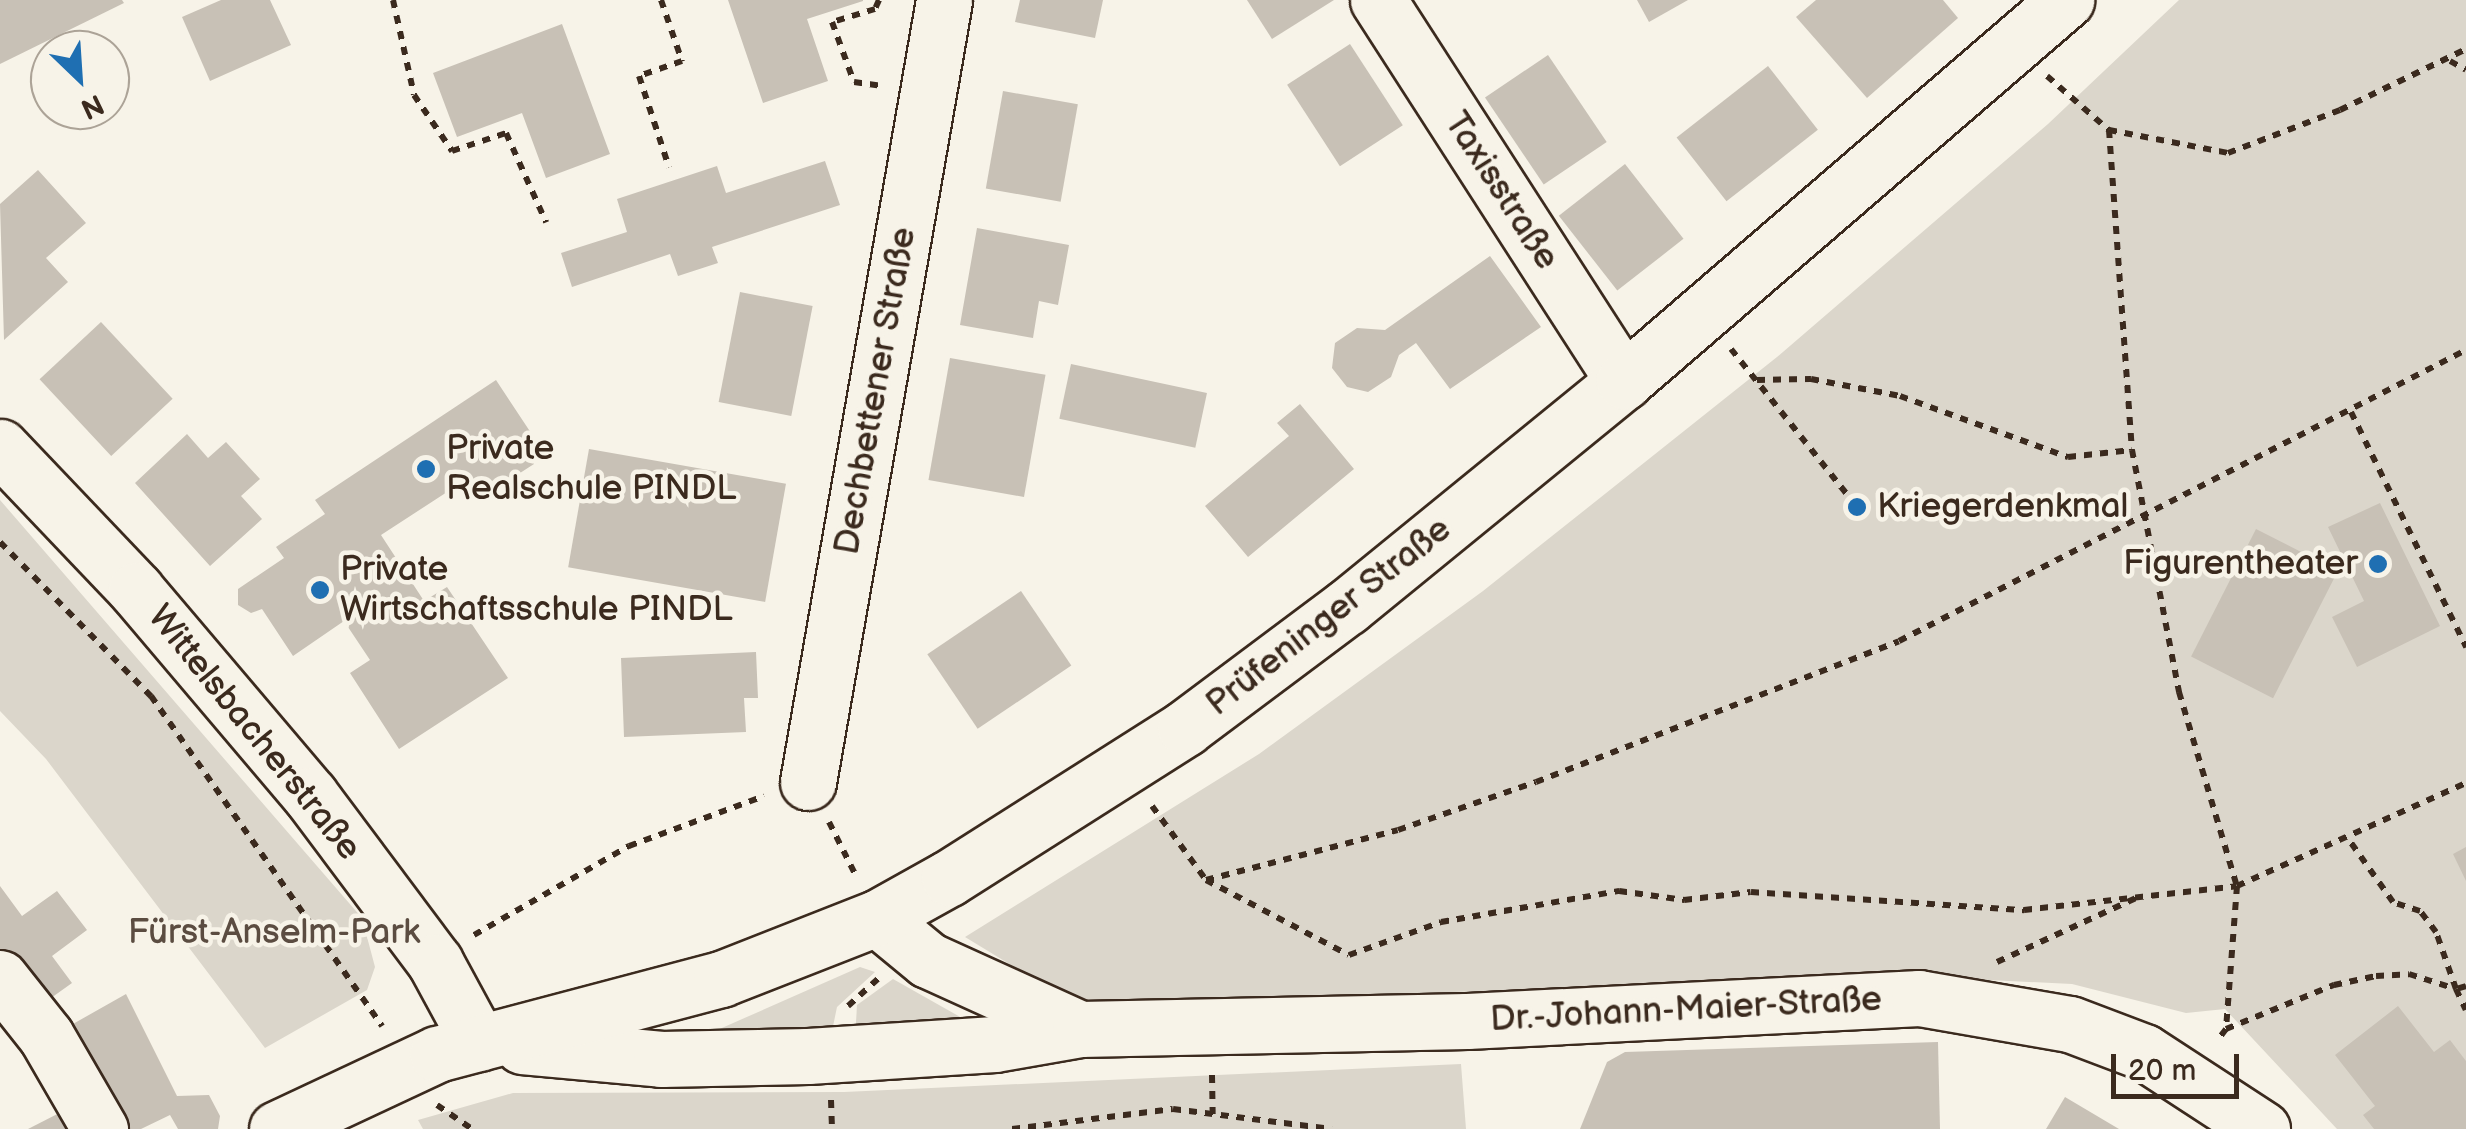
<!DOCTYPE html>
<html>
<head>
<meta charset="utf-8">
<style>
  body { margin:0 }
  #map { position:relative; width:2466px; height:1129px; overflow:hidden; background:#f7f3e8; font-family:"Balsamiq Sans",sans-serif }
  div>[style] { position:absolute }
  .green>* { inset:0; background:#dbd6cb }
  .building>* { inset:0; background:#c8c1b6; transform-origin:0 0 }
  .path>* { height:6px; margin-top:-3px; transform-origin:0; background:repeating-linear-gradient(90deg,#3b2a1e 0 8px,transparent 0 16px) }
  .roads { filter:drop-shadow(2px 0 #3b2a1e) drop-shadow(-2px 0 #3b2a1e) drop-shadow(0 2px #3b2a1e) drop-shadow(0 -2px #3b2a1e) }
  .minor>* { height:55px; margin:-27.5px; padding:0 27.5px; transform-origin:27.5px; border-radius:27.5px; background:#f7f3e8 }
  .dots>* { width:28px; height:28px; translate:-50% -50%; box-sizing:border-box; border:5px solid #f7f3e8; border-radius:50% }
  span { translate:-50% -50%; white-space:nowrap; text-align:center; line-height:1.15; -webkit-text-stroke:9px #f7f3e8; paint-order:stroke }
  .street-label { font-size:35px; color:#3b2a1e }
  .poi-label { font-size:35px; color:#3b2a1e }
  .left { translate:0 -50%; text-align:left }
  .right { translate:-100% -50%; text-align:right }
  .park-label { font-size:35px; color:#5b4c41 }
  .north { position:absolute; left:30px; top:30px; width:100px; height:100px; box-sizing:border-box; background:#f7f3e8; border:2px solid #aca397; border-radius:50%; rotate:155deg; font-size:28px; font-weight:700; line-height:40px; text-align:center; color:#3b2a1e }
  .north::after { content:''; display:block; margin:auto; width:35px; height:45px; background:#1f6fb2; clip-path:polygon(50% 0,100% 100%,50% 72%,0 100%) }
  .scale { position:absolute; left:2111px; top:1054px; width:128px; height:45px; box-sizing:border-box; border:5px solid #3b2a1e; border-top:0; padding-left:12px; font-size:30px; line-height:35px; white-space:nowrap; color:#3b2a1e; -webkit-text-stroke:8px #f7f3e8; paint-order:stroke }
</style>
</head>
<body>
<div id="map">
  <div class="green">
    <i style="clip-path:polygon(2179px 0,2466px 0,2466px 1129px,2337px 1129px,2225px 1009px,2186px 1013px,2072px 984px,1928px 977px,1075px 1004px,965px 937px,1259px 754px,1483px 591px,1777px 357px,2048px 124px)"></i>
    <i style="clip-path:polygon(0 500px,362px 918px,375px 967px,367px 990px,265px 1048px,46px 759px,0 711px)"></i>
    <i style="clip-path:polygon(860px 967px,875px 972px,837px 1007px,831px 1036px,706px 1035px)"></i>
    <i style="clip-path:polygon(893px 979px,985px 1031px,855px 1040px,857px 1005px)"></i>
    <i style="clip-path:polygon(1461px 1064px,1466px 1129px,423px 1129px,418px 1120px,513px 1093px,844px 1092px)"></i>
  </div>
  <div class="building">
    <i style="clip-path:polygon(0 0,122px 0,124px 3px,0 64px)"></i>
    <i style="clip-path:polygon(221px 0,270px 0,291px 45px,210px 81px,182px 17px)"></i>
    <i style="clip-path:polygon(728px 0,863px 0,863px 1px,807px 19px,828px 81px,763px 103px)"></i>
    <i style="clip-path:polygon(1020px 0,1103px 0,1095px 38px,1015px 22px)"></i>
    <i style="clip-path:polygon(1247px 0,1334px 0,1272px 39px)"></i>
    <i style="clip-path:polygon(1637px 0,1688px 0,1649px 22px)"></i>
    <i style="clip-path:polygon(1816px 0,1943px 0,1958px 18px,1867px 98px,1796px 17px)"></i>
    <i style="clip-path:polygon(562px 24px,610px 154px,546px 178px,522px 113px,457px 137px,433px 73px)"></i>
    <i style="left:1350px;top:44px;width:97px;height:75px;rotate:57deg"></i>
    <i style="left:1548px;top:55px;width:105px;height:76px;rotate:56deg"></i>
    <i style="left:1768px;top:66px;width:81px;height:116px;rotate:52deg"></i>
    <i style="left:1003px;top:91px;width:76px;height:99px;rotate:10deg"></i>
    <i style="clip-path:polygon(825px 161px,840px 205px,712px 247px,718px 263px,678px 276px,670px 254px,572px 287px,561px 253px,627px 232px,617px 199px,717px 166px,726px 193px)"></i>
    <i style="left:1625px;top:164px;width:95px;height:84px;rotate:52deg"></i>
    <i style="clip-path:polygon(38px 170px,86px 223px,46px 258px,68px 282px,4px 340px,0 204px)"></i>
    <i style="clip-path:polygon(977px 228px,1069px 245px,1058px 305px,1039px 301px,1033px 338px,960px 325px)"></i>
    <i style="clip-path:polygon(1490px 256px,1541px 327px,1450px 389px,1416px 343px,1399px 355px,1391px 377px,1368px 392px,1347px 387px,1332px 368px,1335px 343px,1357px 328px,1385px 330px)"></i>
    <i style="left:740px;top:292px;width:74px;height:112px;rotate:11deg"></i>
    <i style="left:101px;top:322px;width:105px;height:84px;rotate:47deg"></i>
    <i style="left:950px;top:358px;width:97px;height:124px;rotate:10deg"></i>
    <i style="left:1071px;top:364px;width:139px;height:56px;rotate:12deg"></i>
    <i style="clip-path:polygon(496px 380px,533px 436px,521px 444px,534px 464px,492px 491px,488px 486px,473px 495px,464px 481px,381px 535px,424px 601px,447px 587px,508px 678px,399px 749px,350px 673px,370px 660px,344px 621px,293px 656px,262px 609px,251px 613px,238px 605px,238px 589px,284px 558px,276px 547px,325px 514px,315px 500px)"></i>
    <i style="clip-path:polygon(1300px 404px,1354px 469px,1248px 557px,1205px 506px,1289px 436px,1277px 423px)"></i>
    <i style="clip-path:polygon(187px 434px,208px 458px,226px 442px,260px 479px,241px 496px,262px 519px,210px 566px,135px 483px)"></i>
    <i style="left:589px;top:449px;width:200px;height:120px;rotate:10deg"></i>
    <i style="clip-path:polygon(2380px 503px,2440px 626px,2357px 667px,2332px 617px,2364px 601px,2328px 527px)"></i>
    <i style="left:2256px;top:529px;width:92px;height:143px;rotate:27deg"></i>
    <i style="left:1021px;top:591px;width:90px;height:113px;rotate:56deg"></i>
    <i style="clip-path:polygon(756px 652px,758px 698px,744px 698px,746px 732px,624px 737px,621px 658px)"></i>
    <i style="clip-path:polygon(2466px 847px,2466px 881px,2453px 854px)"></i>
    <i style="clip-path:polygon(0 886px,22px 916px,57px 891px,87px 930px,52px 956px,72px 983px,37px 1008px,0 957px)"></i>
    <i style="clip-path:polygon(126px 994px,177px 1096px,209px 1095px,220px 1116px,218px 1129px,178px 1129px,170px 1115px,141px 1129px,110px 1129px,57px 1033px)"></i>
    <i style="clip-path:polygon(2398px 1006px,2434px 1052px,2450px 1040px,2466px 1061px,2466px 1129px,2374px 1129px,2363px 1115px,2375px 1106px,2335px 1055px)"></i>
    <i style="clip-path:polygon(1938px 1042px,1940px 1129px,1580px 1129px,1607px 1062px,1625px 1052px)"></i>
    <i style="clip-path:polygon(2065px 1097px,2119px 1129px,2046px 1129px)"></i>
    <i style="clip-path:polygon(75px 1105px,88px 1129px,28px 1129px)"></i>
  </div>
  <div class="path">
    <i style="left:393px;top:0;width:97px;rotate:77.5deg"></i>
    <i style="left:414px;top:95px;width:68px;rotate:55.8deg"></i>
    <i style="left:452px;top:151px;width:57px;rotate:-18.4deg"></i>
    <i style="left:506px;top:133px;width:98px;rotate:65.8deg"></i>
    <i style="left:661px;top:0;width:65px;rotate:71deg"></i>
    <i style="left:682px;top:61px;width:46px;rotate:160.8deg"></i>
    <i style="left:639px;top:76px;width:96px;rotate:71.8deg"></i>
    <i style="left:879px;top:0;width:10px;rotate:114deg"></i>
    <i style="left:875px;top:9px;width:45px;rotate:163.2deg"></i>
    <i style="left:832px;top:22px;width:64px;rotate:69.9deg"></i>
    <i style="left:854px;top:82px;width:27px;rotate:8deg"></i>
    <i style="left:2450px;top:61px;width:18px;rotate:29deg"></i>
    <i style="left:2047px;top:76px;width:82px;rotate:41.1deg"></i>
    <i style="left:2109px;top:130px;width:121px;rotate:10.9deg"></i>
    <i style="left:2228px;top:153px;width:120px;rotate:-21deg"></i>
    <i style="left:2340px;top:110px;width:140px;rotate:-25.8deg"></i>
    <i style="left:2109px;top:130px;width:321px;rotate:85.9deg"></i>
    <i style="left:2132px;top:450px;width:247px;rotate:79deg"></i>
    <i style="left:2179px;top:692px;width:202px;rotate:73.4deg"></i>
    <i style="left:2237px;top:886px;width:143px;rotate:94.4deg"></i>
    <i style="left:2226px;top:1029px;width:15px;rotate:127deg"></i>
    <i style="left:1731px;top:349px;width:202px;rotate:51.4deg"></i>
    <i style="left:1757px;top:380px;width:54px;rotate:-1.1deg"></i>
    <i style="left:1811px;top:379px;width:91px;rotate:10.8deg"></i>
    <i style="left:1900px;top:396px;width:179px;rotate:20deg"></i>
    <i style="left:2068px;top:457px;width:64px;rotate:-6.2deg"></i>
    <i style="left:2351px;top:412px;width:262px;rotate:63.9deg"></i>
    <i style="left:0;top:542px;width:216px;rotate:45.6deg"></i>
    <i style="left:151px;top:696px;width:403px;rotate:55deg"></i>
    <i style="left:1152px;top:806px;width:92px;rotate:53.9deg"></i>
    <i style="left:1206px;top:880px;width:198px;rotate:-14.6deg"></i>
    <i style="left:1398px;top:830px;width:146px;rotate:-19.2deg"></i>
    <i style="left:1536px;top:782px;width:389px;rotate:-21.2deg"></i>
    <i style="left:1899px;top:641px;width:637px;rotate:-27.17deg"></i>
    <i style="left:829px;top:822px;width:58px;rotate:63.4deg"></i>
    <i style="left:1206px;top:880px;width:161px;rotate:27.7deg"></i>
    <i style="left:1349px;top:955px;width:98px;rotate:-19.7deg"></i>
    <i style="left:1441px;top:922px;width:181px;rotate:-9.9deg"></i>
    <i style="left:1619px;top:891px;width:66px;rotate:7.9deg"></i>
    <i style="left:1684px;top:900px;width:67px;rotate:-6.8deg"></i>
    <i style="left:1751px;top:892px;width:274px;rotate:3.8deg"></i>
    <i style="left:2024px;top:910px;width:214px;rotate:-6.4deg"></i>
    <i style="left:2237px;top:886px;width:251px;rotate:-24.2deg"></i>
    <i style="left:474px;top:935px;width:179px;rotate:-29.9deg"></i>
    <i style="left:629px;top:846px;width:144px;rotate:-20.3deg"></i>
    <i style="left:1997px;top:962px;width:153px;rotate:-24.7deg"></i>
    <i style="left:2466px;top:986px;width:10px;rotate:163deg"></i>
    <i style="left:2456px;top:989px;width:23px;rotate:65deg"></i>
    <i style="left:848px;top:1006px;width:42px;rotate:-42.1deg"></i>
    <i style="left:2226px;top:1029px;width:117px;rotate:-22.2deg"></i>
    <i style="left:2334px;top:985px;width:43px;rotate:-12.1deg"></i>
    <i style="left:2376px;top:976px;width:33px;rotate:-3deg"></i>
    <i style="left:2409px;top:974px;width:49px;rotate:17.7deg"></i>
    <i style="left:2456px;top:989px;width:60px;rotate:-109.3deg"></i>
    <i style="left:2436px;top:932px;width:26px;rotate:-127deg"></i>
    <i style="left:2420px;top:911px;width:28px;rotate:-162deg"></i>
    <i style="left:2393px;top:902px;width:80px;rotate:-125.3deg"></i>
    <i style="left:1212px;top:1075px;width:39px;rotate:89deg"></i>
    <i style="left:831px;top:1100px;width:29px;rotate:88deg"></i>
    <i style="left:437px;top:1105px;width:42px;rotate:34.4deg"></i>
    <i style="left:1012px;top:1129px;width:162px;rotate:-7.1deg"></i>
    <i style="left:1173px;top:1109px;width:160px;rotate:7.2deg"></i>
  </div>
  <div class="roads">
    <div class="minor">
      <i style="left:1378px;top:0;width:454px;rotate:57.2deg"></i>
      <i style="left:0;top:447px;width:197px;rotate:46.4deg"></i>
      <i style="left:136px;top:590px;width:269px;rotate:49.7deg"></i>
      <i style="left:310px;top:795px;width:209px;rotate:53.2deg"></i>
      <i style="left:435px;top:962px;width:92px;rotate:61.5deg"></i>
      <i style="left:808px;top:782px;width:794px;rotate:-80.13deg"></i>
      <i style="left:877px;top:918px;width:66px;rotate:39.5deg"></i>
      <i style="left:928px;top:960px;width:167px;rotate:24.4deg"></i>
      <i style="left:0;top:978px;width:74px;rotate:51.6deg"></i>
      <i style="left:46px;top:1036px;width:108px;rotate:59.9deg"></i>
      <i style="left:522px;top:1046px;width:140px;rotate:5.3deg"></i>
      <i style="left:661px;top:1059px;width:147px;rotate:-1.2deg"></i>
      <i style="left:808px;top:1056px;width:187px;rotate:-3.7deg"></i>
      <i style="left:995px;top:1044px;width:86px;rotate:-10deg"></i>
      <i style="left:1080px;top:1029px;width:387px;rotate:-1.2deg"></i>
      <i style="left:1467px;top:1021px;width:453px;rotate:-2.9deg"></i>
      <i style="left:1919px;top:998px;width:153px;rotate:9.8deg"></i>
      <i style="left:2070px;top:1024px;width:79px;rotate:20.7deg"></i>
      <i style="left:2144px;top:1052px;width:141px;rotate:33.1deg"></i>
      <i style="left:277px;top:1129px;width:177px;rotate:-25.1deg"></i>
      <i style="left:437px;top:1054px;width:294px;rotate:-14.8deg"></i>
      <i style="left:721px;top:979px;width:168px;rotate:-21.4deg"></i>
      <i style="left:877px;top:918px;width:82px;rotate:-29.1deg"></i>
      <i style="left:949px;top:878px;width:280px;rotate:-32.4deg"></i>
      <i style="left:1185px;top:728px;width:202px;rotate:-36.8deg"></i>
      <i style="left:1347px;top:607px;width:357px;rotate:-39.2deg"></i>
      <i style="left:1624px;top:381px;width:584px;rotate:-40.76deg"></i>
    </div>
  </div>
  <div class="dots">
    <i style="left:426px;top:469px;background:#1f6fb2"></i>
    <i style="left:1857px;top:507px;background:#1f6fb2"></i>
    <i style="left:2378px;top:564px;background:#1f6fb2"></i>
    <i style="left:320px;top:590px;background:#1f6fb2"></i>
  </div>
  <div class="street-label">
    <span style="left:1501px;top:191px;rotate:57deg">Taxisstraße</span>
    <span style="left:876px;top:391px;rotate:-80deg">Dechbettener Straße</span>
    <span style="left:1329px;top:617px;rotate:-38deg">Prüfeninger Straße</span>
    <span style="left:254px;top:733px;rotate:51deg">Wittelsbacherstraße</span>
    <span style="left:1686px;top:1010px;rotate:-3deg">Dr.-Johann-Maier-Straße</span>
  </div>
  <div class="poi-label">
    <span class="left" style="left:446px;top:469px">Private<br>Realschule PINDL</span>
    <span class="left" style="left:1877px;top:507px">Kriegerdenkmal</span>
    <span class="right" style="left:2358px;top:564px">Figurentheater</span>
    <span class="left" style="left:340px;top:590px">Private<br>Wirtschaftsschule PINDL</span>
  </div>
  <div class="park-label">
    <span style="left:274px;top:933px">Fürst-Anselm-Park</span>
  </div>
  <div class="north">N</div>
  <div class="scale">20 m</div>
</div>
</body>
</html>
